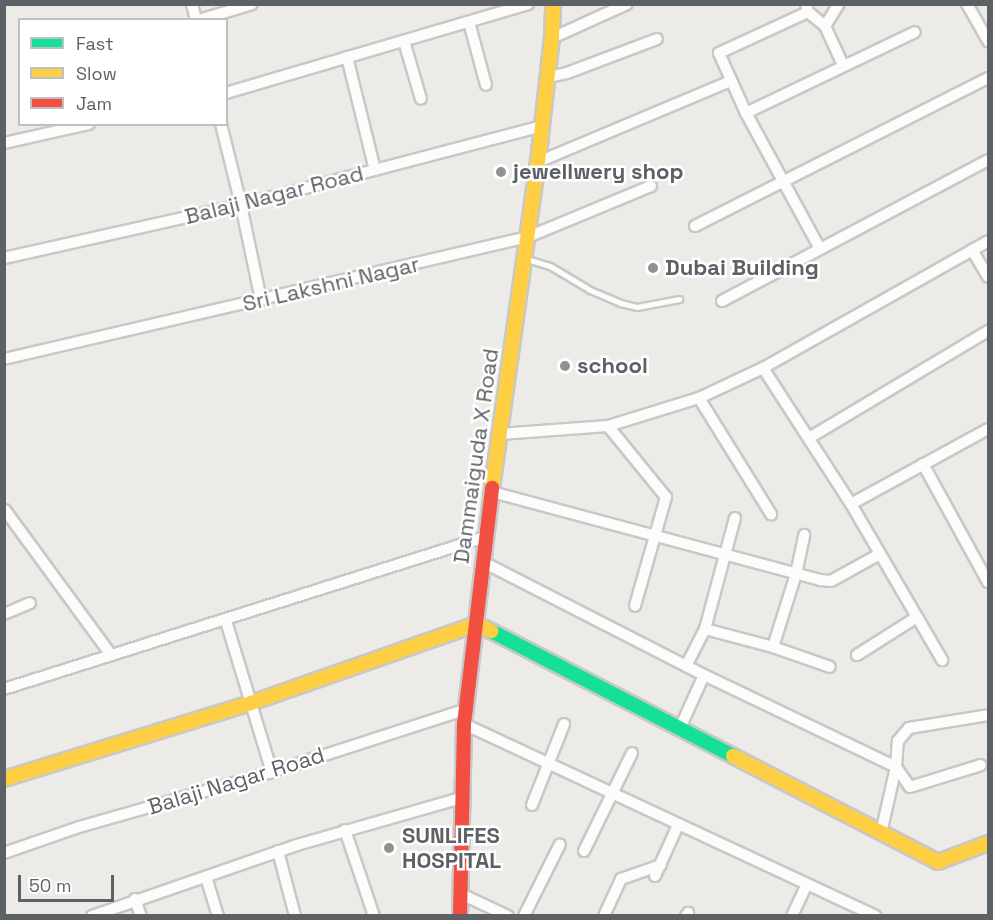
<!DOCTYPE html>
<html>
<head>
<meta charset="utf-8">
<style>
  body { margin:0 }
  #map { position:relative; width:993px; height:920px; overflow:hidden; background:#edebe7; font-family:"Space Grotesk",sans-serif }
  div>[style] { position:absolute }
  .roads { filter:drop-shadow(2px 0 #c8c8c8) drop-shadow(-2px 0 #c8c8c8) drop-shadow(0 2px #c8c8c8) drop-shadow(0 -2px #c8c8c8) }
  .lane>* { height:5px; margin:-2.5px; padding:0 2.5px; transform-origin:2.5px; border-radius:2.5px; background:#fcfcfb }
  .street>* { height:10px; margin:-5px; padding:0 5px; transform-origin:5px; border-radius:5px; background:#fcfcfb }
  .fast>* { height:14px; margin:-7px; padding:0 7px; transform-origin:7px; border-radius:7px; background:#16e098 }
  .slow>* { height:14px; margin:-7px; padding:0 7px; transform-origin:7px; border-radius:7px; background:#ffcf43 }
  .jam>* { height:14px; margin:-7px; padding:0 7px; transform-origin:7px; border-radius:7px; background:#f24e42 }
  .dots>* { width:16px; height:16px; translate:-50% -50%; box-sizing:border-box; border:3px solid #fff; border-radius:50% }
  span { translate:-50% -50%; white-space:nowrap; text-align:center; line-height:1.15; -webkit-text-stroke:5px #fff; paint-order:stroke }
  .poi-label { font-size:22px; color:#5c6166; font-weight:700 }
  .left { translate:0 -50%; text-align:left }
  .street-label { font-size:22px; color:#5c6166 }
  .frame { position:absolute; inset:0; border:6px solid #5c6166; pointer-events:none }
  .legend { position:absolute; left:18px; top:18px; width:210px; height:108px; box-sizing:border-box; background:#fff; border:2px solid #bec0c2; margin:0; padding:8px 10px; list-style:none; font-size:18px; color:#5c6166 }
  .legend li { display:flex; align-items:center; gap:12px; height:30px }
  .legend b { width:30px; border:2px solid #bec0c2 }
  .scale { position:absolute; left:18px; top:875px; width:96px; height:27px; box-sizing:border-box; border:3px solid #5c6166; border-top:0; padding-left:8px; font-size:18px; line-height:21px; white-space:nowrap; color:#5c6166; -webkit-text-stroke:4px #fff; paint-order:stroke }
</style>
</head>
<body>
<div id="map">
  <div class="roads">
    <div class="lane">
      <i style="left:527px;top:259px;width:24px;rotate:17deg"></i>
      <i style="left:550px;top:266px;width:47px;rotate:31deg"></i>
      <i style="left:590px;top:290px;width:33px;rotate:23deg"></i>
      <i style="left:620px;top:303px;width:17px;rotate:13deg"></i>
      <i style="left:637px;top:307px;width:43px;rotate:-10.8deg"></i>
    </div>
    <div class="street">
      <i style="left:192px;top:4px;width:16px;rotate:76deg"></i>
      <i style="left:806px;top:4px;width:8px;rotate:76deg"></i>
      <i style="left:808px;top:12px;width:22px;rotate:39deg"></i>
      <i style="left:825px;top:26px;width:43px;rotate:65.2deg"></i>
      <i style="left:967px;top:4px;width:43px;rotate:60.4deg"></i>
      <i style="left:808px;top:12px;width:98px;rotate:155.3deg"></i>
      <i style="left:719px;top:53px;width:66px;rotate:65.8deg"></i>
      <i style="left:746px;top:113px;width:155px;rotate:61.4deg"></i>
      <i style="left:199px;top:20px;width:55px;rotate:-16.8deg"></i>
      <i style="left:469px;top:22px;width:65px;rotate:74.9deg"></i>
      <i style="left:825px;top:26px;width:26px;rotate:-58deg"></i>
      <i style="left:552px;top:38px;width:82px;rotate:-24.4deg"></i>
      <i style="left:404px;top:41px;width:60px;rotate:73.7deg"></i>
      <i style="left:347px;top:57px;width:116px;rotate:76.1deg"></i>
      <i style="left:548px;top:77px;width:19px;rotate:-12deg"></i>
      <i style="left:567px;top:73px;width:96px;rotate:-20.7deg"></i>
      <i style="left:226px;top:93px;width:315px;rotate:-16.4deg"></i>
      <i style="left:746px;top:113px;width:187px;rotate:-25.6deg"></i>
      <i style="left:221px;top:124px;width:83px;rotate:76.1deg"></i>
      <i style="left:241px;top:205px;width:97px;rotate:78.1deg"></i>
      <i style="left:4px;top:143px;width:87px;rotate:-12.6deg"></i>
      <i style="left:538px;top:162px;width:209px;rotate:-22.8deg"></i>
      <i style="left:695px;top:226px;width:328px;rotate:-26.8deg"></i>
      <i style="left:972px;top:250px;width:31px;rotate:59deg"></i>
      <i style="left:4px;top:258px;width:243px;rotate:-12.6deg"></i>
      <i style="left:241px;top:205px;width:311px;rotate:-14.7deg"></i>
      <i style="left:722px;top:301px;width:301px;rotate:-27.9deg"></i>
      <i style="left:4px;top:359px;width:538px;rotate:-13.11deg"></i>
      <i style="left:528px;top:237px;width:133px;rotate:-22.5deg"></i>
      <i style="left:763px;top:368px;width:162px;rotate:57.1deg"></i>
      <i style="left:851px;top:504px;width:181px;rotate:59.7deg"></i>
      <i style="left:699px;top:398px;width:137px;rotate:58.2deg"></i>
      <i style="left:608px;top:426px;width:92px;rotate:50.8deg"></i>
      <i style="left:666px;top:497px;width:113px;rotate:105.9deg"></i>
      <i style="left:500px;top:434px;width:108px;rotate:-4.2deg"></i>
      <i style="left:608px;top:426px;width:95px;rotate:-17.1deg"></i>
      <i style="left:699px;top:398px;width:71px;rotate:-25.1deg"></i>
      <i style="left:763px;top:368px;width:258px;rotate:-29.4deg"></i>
      <i style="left:809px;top:438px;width:209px;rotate:-30.9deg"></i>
      <i style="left:923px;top:464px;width:135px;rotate:61.2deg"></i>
      <i style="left:492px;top:492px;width:340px;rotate:15deg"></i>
      <i style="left:820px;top:580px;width:11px;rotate:5deg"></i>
      <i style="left:831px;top:581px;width:56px;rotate:-28.9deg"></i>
      <i style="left:851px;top:504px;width:156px;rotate:-28.7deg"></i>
      <i style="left:5px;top:510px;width:180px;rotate:53.8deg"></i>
      <i style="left:483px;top:562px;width:248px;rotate:27.1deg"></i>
      <i style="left:704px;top:675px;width:213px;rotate:25.6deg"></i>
      <i style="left:896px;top:767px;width:26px;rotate:-86deg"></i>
      <i style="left:898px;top:741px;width:17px;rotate:-50deg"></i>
      <i style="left:909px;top:728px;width:80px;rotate:-9.3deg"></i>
      <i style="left:4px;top:614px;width:28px;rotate:-23deg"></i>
      <i style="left:226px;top:621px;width:158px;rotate:73.1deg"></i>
      <i style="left:705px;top:629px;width:70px;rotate:14.8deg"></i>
      <i style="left:773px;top:647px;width:60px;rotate:19.3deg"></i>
      <i style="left:773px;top:647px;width:77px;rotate:-72.5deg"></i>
      <i style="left:796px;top:574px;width:40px;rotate:-78deg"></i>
      <i style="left:857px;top:655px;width:71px;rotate:-32.3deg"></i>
      <i style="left:686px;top:666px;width:42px;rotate:-62.8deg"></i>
      <i style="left:705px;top:629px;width:115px;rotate:-74.9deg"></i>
      <i style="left:4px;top:689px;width:504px;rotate:-17.54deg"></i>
      <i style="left:464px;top:724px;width:454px;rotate:25deg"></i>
      <i style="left:680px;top:728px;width:58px;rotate:-65.6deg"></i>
      <i style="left:896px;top:767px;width:24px;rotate:55deg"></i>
      <i style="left:910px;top:787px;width:74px;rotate:-17.2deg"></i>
      <i style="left:532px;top:805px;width:87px;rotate:-68.4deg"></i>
      <i style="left:345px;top:830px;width:91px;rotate:71.4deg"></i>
      <i style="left:881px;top:833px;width:68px;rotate:-77.2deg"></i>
      <i style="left:278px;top:851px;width:67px;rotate:75.3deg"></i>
      <i style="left:584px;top:851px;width:109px;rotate:-63.9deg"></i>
      <i style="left:4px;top:853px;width:79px;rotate:-19.1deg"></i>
      <i style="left:79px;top:827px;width:201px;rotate:-15.9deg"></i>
      <i style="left:272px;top:772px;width:205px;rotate:-17.9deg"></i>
      <i style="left:655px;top:876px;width:56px;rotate:-65.7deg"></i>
      <i style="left:206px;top:877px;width:41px;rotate:72.9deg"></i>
      <i style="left:459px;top:893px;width:54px;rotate:25.1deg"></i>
      <i style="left:135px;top:899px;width:18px;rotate:71deg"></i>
      <i style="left:92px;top:916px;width:217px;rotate:-19.1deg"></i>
      <i style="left:297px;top:845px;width:171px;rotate:-16deg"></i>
      <i style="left:524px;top:916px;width:80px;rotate:-63.4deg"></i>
      <i style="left:604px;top:916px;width:41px;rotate:-65.3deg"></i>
      <i style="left:621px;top:879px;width:42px;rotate:-19.3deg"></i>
      <i style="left:686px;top:916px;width:4px;rotate:-56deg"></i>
      <i style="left:792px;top:916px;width:35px;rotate:-65deg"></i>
    </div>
    <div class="fast">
      <i style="left:491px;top:631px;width:272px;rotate:27.3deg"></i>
    </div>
    <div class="slow">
      <i style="left:492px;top:488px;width:329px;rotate:-82deg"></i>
      <i style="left:538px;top:162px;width:125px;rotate:-83.6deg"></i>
      <i style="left:552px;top:38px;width:34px;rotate:-88deg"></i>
      <i style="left:733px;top:756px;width:231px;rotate:27.3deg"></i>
      <i style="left:938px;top:862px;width:53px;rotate:-20.8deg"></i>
      <i style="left:4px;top:779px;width:258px;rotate:-17.1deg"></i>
      <i style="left:251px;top:703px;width:238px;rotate:-19.3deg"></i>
      <i style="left:476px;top:624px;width:17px;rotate:25deg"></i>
    </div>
    <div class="jam">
      <i style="left:460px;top:916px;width:192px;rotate:-88.8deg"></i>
      <i style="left:464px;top:724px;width:238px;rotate:-83.2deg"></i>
    </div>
  </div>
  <div class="dots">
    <i style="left:501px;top:172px;background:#8f9193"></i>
    <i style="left:653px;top:268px;background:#8f9193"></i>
    <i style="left:565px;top:366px;background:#8f9193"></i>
    <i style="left:389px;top:848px;background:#8f9193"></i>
  </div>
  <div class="poi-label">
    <span class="left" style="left:513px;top:172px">jewellwery shop</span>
    <span class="left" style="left:665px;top:268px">Dubai Building</span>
    <span class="left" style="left:577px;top:366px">school</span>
    <span class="left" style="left:402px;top:848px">SUNLIFES<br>HOSPITAL</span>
  </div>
  <div class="street-label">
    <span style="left:274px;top:195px;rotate:-14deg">Balaji Nagar Road</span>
    <span style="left:331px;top:284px;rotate:-13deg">Sri Lakshni Nagar</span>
    <span style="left:476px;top:456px;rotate:-82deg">Dammaiguda X Road</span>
    <span style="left:236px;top:781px;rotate:-17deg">Balaji Nagar Road</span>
  </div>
  <div class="frame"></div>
  <ul class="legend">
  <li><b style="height:8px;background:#16e098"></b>Fast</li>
  <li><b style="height:8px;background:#ffcf43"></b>Slow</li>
  <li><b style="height:8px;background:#f24e42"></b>Jam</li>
  </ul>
  <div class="scale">50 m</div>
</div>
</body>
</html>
